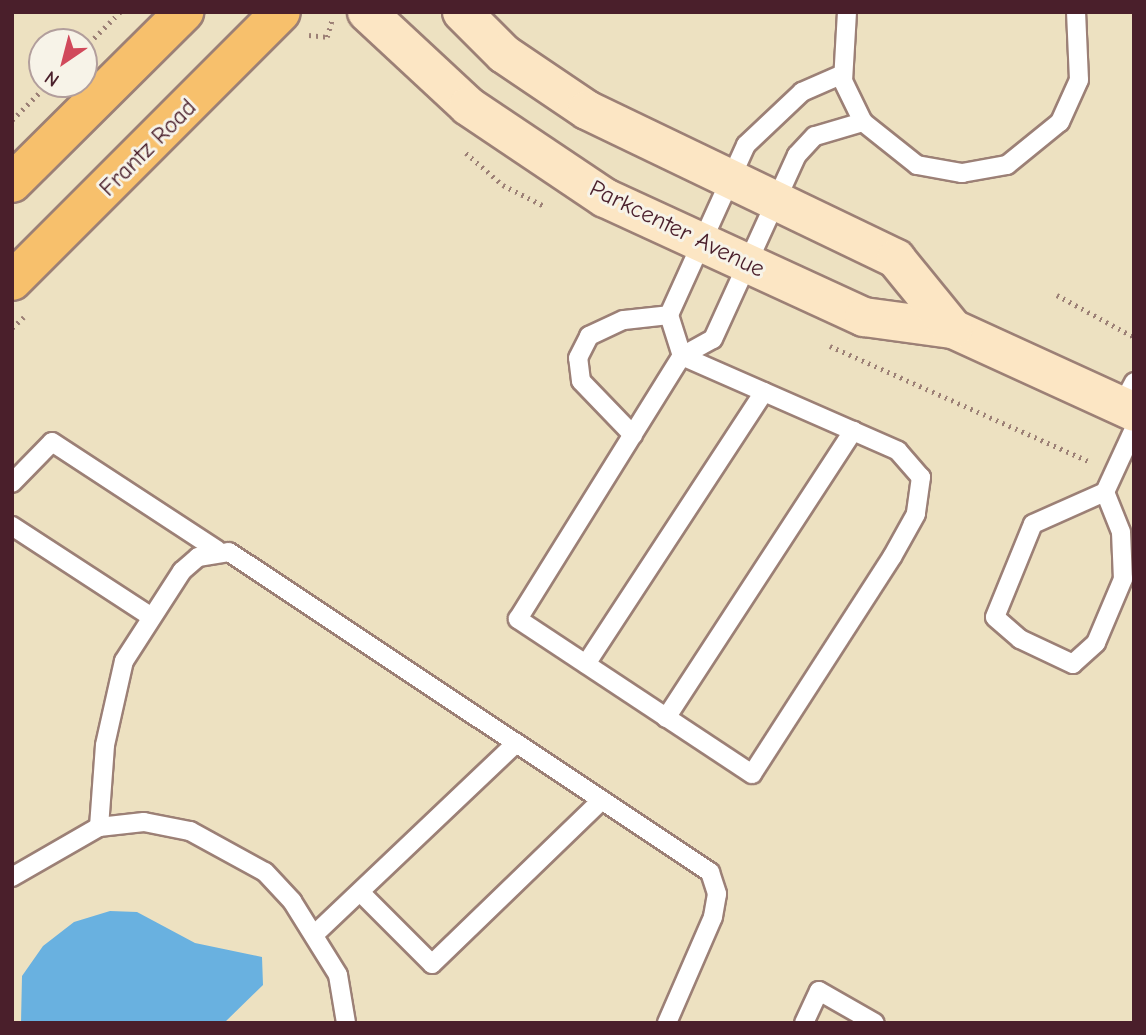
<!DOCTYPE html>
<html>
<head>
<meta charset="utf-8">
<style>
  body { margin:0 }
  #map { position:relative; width:1146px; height:1035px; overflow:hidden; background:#ede1c1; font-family:"Comic Neue",sans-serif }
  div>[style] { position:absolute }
  .water>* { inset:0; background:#69b1e0 }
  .path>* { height:4.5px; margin-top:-2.25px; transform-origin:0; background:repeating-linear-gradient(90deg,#9c8076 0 2px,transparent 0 7px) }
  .roads { filter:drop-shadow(2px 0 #9c8076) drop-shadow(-2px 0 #9c8076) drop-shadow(0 2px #9c8076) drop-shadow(0 -2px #9c8076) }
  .lane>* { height:18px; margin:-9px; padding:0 9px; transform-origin:9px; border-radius:9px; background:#fff }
  .secondary>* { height:38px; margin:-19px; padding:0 19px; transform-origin:19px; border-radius:19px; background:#fce6c4 }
  .primary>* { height:38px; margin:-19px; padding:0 19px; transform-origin:19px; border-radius:19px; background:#f7c06c }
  span { translate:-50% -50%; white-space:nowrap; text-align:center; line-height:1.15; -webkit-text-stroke:6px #f7f3e8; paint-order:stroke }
  .street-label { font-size:24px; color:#4a1f2b }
  .frame { position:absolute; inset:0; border:14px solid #4a1f2b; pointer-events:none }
  .north { position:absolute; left:28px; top:28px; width:70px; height:70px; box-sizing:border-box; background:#f7f3e8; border:2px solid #b29e9c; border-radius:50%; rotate:215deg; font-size:19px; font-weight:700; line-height:28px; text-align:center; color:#4a1f2b }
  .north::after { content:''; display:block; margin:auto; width:24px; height:32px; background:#d1495b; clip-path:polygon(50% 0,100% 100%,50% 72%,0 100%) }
</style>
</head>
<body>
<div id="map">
  <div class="water">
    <i style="clip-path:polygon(110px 911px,137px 912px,195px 943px,262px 957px,263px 985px,224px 1023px,21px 1023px,22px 976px,43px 946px,74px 922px)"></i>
  </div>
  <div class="path">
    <i style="left:309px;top:35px;width:18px;rotate:6deg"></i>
    <i style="left:327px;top:37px;width:18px;rotate:-74deg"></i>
    <i style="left:84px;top:48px;width:51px;rotate:-45deg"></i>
    <i style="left:12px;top:120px;width:51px;rotate:-45deg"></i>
    <i style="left:466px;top:153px;width:49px;rotate:40.9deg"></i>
    <i style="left:503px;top:185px;width:48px;rotate:27.1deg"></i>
    <i style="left:1057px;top:295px;width:88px;rotate:28.6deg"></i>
    <i style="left:12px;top:328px;width:16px;rotate:-43deg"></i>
    <i style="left:830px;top:346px;width:285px;rotate:24deg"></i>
  </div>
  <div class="roads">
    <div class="lane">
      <i style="left:847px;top:12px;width:69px;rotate:93.3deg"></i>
      <i style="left:843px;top:81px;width:46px;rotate:64deg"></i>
      <i style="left:863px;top:122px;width:69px;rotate:38.5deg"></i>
      <i style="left:917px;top:165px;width:46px;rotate:10.1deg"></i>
      <i style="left:962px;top:173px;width:46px;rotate:-10.1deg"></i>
      <i style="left:1007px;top:165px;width:68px;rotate:-39.1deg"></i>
      <i style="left:1060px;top:122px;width:46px;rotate:-65.7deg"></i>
      <i style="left:1079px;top:80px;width:68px;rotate:-92.5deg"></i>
      <i style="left:843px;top:74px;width:45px;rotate:156.3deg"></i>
      <i style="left:802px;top:92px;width:77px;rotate:136.6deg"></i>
      <i style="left:746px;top:145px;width:187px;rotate:114.4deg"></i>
      <i style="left:669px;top:315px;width:43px;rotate:72.4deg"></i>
      <i style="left:682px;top:356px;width:236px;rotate:23.7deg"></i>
      <i style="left:898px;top:451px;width:35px;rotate:49deg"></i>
      <i style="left:921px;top:477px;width:37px;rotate:98deg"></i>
      <i style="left:916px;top:514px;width:49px;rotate:119.2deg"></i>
      <i style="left:892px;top:557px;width:258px;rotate:122.8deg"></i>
      <i style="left:752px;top:774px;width:281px;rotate:-146.5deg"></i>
      <i style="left:518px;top:619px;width:310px;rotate:-58.1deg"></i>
      <i style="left:682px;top:356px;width:35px;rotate:-29deg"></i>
      <i style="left:713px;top:339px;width:202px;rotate:-65.5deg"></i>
      <i style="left:797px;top:155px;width:26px;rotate:-47deg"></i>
      <i style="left:815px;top:136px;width:50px;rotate:-16.3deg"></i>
      <i style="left:1122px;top:405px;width:26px;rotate:-62deg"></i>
      <i style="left:633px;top:435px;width:75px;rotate:-133.9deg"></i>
      <i style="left:581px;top:381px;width:23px;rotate:-97deg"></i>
      <i style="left:578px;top:358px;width:25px;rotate:-63deg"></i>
      <i style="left:589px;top:336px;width:38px;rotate:-25deg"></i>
      <i style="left:624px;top:320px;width:45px;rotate:-6.3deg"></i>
      <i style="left:12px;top:483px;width:57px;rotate:-45.7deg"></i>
      <i style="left:52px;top:442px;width:197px;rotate:33.2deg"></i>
      <i style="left:1105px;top:492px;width:43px;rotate:68.2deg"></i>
      <i style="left:1121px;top:532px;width:47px;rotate:87.6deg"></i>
      <i style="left:1123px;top:579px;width:69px;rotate:112.9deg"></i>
      <i style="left:1096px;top:643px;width:31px;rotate:138deg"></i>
      <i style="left:1073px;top:664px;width:59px;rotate:-154.7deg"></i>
      <i style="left:1020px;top:639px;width:33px;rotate:-139deg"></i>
      <i style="left:995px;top:617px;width:100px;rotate:-67.8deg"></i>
      <i style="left:1033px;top:524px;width:79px;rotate:-24deg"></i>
      <i style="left:1105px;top:492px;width:69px;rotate:-65.3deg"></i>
      <i style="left:12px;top:526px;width:165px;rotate:33.1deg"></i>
      <i style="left:586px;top:664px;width:325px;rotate:-56.8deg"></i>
      <i style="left:666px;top:718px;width:343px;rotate:-56.9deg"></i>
      <i style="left:99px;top:827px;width:82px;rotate:-85.8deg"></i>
      <i style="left:105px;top:745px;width:86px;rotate:-77.3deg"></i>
      <i style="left:124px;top:661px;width:107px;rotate:-57.2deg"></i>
      <i style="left:182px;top:571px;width:21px;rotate:-41deg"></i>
      <i style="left:198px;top:557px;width:31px;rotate:-9deg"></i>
      <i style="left:229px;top:552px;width:578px;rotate:33.64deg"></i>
      <i style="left:710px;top:872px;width:23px;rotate:72deg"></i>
      <i style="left:717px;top:894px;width:23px;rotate:100deg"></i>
      <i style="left:713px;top:917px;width:116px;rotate:113.5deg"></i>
      <i style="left:12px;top:877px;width:100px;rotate:-29.9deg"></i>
      <i style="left:99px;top:827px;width:45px;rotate:-6.3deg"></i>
      <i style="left:144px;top:822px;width:47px;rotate:11.1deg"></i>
      <i style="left:190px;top:831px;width:85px;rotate:28.7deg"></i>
      <i style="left:265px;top:872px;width:40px;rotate:47deg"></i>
      <i style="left:292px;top:901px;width:87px;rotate:58.1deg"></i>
      <i style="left:338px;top:975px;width:49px;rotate:80.5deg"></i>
      <i style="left:362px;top:894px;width:99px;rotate:45deg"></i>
      <i style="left:432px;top:964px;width:236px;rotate:-44deg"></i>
      <i style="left:315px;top:934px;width:277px;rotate:-43.5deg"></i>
      <i style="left:804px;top:1023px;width:35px;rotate:-65deg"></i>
      <i style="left:819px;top:991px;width:64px;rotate:29.7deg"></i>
    </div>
    <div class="secondary">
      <i style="left:367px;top:12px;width:138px;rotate:42.9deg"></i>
      <i style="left:468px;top:106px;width:165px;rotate:33.9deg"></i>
      <i style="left:605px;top:198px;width:285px;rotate:24.7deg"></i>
      <i style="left:864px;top:317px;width:90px;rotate:7.7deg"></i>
      <i style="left:953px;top:329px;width:199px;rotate:24.6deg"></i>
      <i style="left:462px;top:12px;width:59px;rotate:45deg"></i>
      <i style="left:504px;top:54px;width:100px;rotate:34deg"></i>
      <i style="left:587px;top:110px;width:343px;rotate:25.7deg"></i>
      <i style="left:896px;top:259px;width:90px;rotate:50.8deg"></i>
    </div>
    <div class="primary">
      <i style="left:12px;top:183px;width:243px;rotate:-44.8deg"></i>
      <i style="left:12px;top:281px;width:380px;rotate:-45deg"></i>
    </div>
  </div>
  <div class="street-label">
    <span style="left:148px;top:148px;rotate:-45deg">Frantz Road</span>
    <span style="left:677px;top:229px;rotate:26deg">Parkcenter Avenue</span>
  </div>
  <div class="frame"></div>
  <div class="north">N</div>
</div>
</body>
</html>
